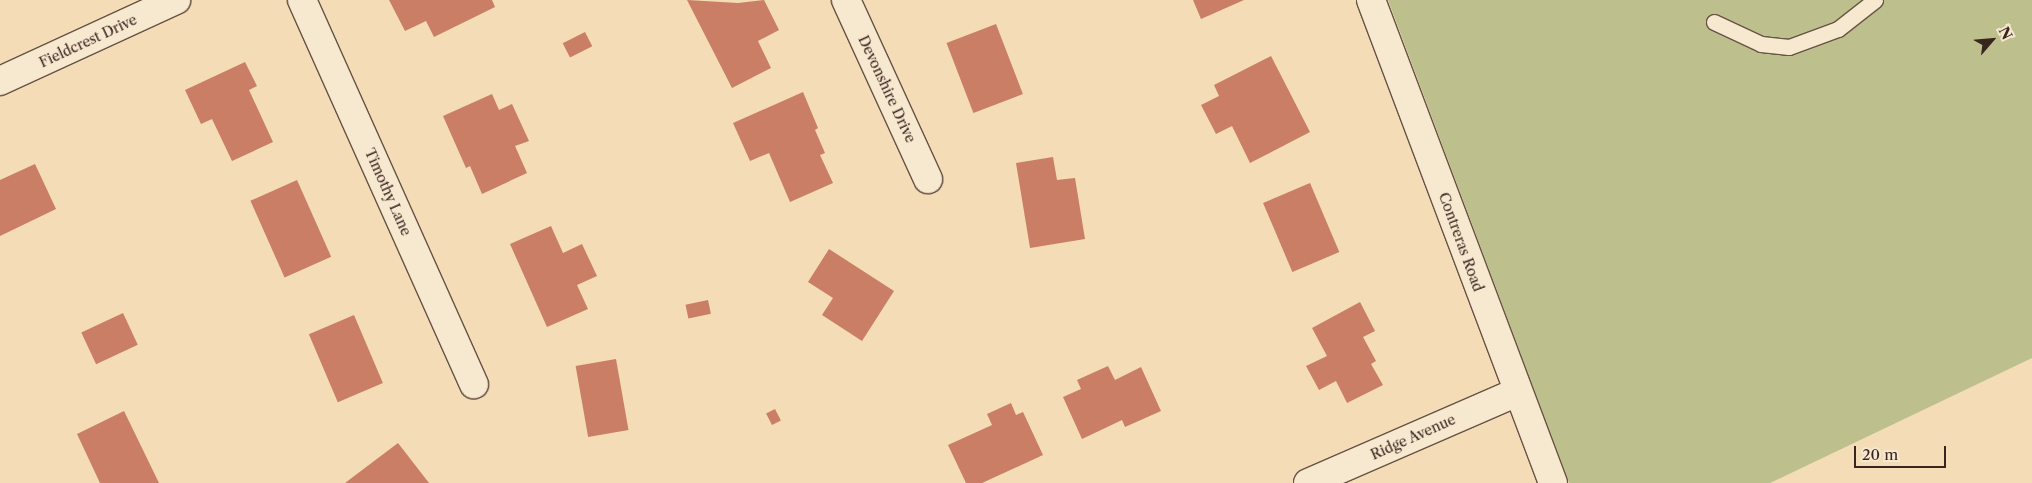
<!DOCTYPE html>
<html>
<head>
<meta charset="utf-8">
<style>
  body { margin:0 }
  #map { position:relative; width:2032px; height:483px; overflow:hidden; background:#f3dcb6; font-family:"Libre Caslon Text",serif }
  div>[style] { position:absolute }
  .green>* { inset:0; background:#bdc08d }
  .building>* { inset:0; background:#c97e65; transform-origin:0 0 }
  .roads { filter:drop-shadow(1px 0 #675344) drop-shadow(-1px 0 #675344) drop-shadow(0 1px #675344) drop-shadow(0 -1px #675344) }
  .lane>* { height:15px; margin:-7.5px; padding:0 7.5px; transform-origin:7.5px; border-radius:7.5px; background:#f7e8d0 }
  .street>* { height:28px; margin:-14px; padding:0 14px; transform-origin:14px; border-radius:14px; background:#f7e8d0 }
  .secondary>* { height:28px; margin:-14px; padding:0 14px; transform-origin:14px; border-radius:14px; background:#f7e8d0 }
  span { translate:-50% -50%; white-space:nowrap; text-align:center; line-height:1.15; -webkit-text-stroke:4px #f7e8d0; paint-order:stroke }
  .street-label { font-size:14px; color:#38251e }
  .north { position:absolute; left:1967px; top:15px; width:50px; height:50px; -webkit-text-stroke:4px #f7e8d0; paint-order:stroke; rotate:63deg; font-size:14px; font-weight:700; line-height:20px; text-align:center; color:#38251e }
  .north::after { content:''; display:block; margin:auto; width:18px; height:22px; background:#38251e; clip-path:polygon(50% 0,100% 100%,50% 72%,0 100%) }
  .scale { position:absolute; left:1854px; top:446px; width:92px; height:22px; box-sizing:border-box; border:2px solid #38251e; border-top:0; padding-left:6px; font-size:15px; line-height:18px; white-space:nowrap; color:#38251e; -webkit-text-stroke:4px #f7e8d0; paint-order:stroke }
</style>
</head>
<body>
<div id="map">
  <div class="green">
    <i style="clip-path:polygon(1388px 0,2032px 0,2032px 358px,1770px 483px,1569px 483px)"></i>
  </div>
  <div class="building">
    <i style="clip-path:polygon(389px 0,492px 0,495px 7px,434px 37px,426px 21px,405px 31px)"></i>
    <i style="clip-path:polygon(687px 0,738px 3px,764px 0,779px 30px,758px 41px,771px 68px,732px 88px)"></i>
    <i style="clip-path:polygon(1193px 0,1244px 0,1201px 19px)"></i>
    <i style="left:996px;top:24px;width:75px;height:53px;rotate:69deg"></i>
    <i style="left:585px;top:32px;width:16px;height:25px;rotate:63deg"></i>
    <i style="clip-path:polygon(1271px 56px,1310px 132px,1250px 163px,1232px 126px,1216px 134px,1201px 105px,1219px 96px,1214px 85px)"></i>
    <i style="clip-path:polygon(245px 62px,257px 86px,249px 90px,273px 142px,232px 161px,212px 119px,201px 124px,185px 90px)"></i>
    <i style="clip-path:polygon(803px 92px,818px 128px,815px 130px,825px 153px,820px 155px,833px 183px,790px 202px,769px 153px,750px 161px,733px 123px)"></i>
    <i style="clip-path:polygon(492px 94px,499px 110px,512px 104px,529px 141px,515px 146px,527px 173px,482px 194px,470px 166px,466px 168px,443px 116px)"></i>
    <i style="clip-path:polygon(1053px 157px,1057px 180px,1075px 178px,1085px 239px,1030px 248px,1016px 163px)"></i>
    <i style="clip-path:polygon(35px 164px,56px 209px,0 236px,0 180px)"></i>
    <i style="left:297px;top:180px;width:84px;height:51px;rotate:66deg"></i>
    <i style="left:1310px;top:183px;width:75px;height:51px;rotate:67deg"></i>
    <i style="clip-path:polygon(551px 226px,563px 253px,582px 244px,597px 276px,577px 285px,588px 309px,547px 327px,510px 244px)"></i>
    <i style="clip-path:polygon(829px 249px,894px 291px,862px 341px,822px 315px,833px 298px,808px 282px)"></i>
    <i style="left:708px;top:300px;width:14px;height:23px;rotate:78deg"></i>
    <i style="clip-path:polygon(1360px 302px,1375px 331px,1363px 337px,1376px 361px,1371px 364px,1383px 385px,1347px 403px,1336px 381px,1319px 390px,1306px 366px,1327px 356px,1312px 328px)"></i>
    <i style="left:123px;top:313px;width:35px;height:46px;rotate:65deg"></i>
    <i style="left:354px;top:315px;width:74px;height:49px;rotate:67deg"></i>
    <i style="left:616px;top:359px;width:72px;height:41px;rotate:80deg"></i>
    <i style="clip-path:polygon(1108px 366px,1115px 380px,1141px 367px,1161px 411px,1125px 427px,1122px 420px,1082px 439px,1063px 397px,1081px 389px,1077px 380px)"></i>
    <i style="clip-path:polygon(1011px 403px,1016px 415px,1023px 412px,1043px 455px,982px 483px,966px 483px,948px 445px,992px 425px,987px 414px)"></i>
    <i style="left:775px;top:409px;width:13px;height:10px;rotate:63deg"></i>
    <i style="clip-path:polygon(124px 411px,159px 483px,100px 483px,77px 434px)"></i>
    <i style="clip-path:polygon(398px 443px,429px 483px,345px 483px)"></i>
  </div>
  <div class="roads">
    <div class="lane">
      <i style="left:1714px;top:22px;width:52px;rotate:25.1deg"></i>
      <i style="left:1761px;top:44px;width:28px;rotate:6deg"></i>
      <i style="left:1789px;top:47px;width:52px;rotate:-20.2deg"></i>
      <i style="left:1838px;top:29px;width:47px;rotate:-38.1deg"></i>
    </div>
    <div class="street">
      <i style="left:302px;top:0;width:421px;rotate:65.9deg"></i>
      <i style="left:846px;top:0;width:197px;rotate:65.4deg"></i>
      <i style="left:0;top:81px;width:194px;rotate:-24.7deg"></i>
      <i style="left:1308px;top:483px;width:228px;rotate:-23.5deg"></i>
    </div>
    <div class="secondary">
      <i style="left:1371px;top:0;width:516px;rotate:69.35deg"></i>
    </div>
  </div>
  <div class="street-label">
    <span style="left:88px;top:41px;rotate:-25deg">Fieldcrest Drive</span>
    <span style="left:887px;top:89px;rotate:65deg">Devonshire Drive</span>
    <span style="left:388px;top:192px;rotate:66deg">Timothy Lane</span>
    <span style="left:1461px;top:242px;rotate:70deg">Contreras Road</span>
    <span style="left:1413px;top:437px;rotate:-24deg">Ridge Avenue</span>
  </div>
  <div class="north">N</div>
  <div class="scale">20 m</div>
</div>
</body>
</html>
